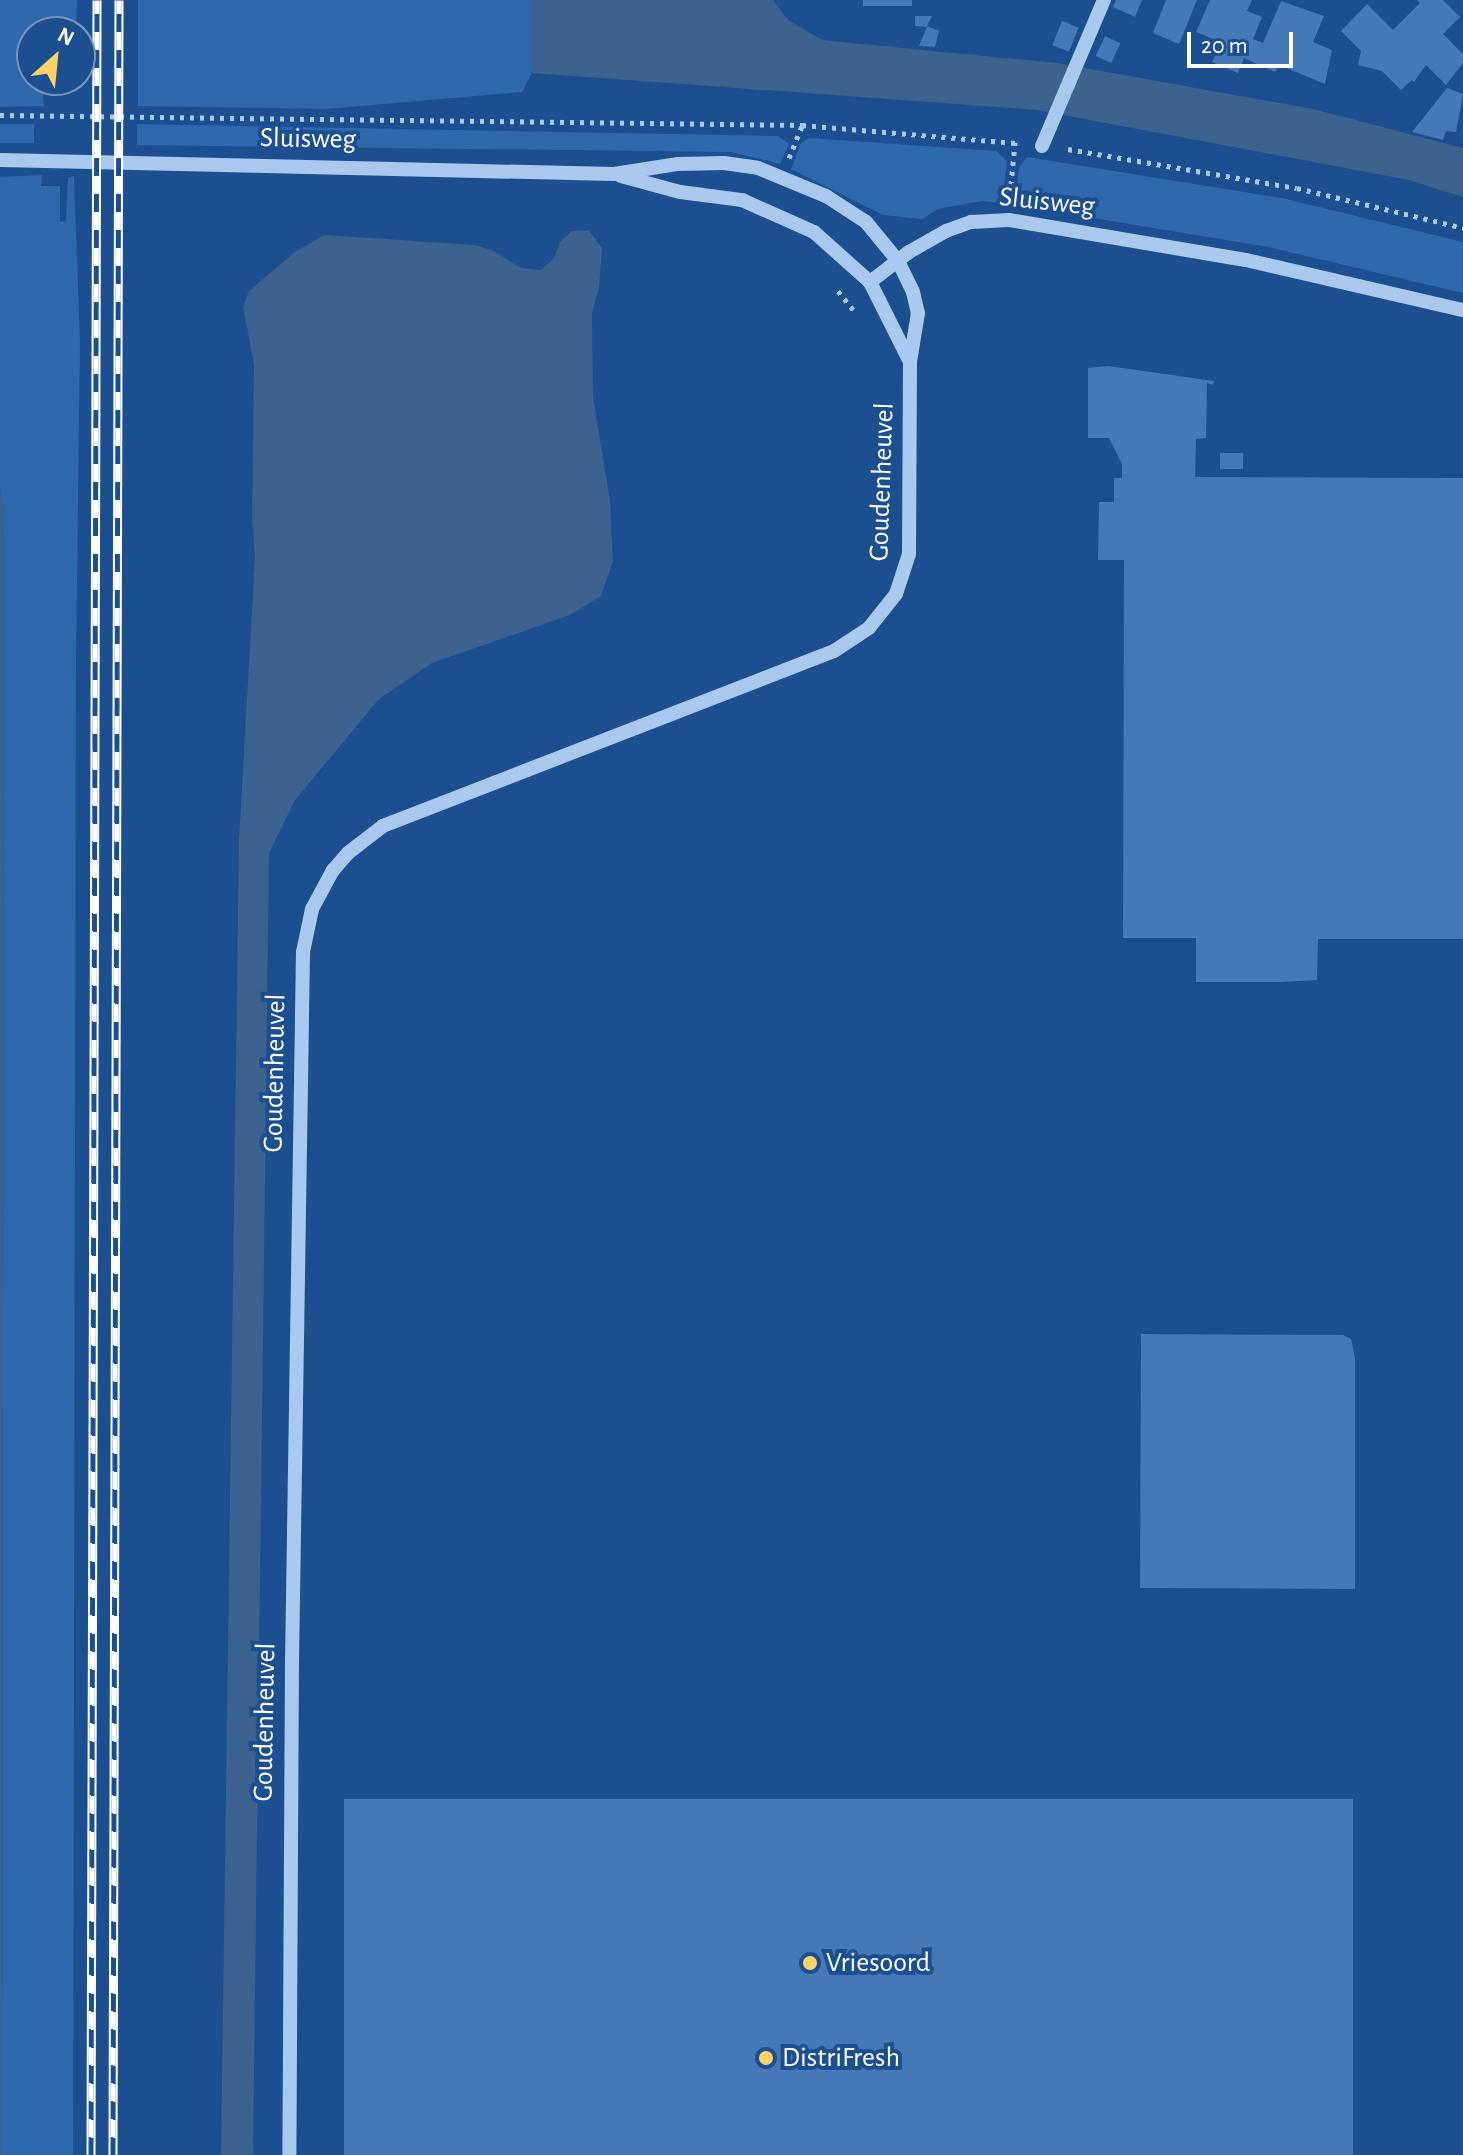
<!DOCTYPE html>
<html>
<head>
<meta charset="utf-8">
<style>
  body { margin:0 }
  #map { position:relative; width:1463px; height:2155px; overflow:hidden; background:#1b4f8f; font-family:"Alegreya Sans",sans-serif }
  div>[style] { position:absolute }
  .green>* { inset:0; background:#2e69ad; transform-origin:0 0 }
  .water>* { inset:0; background:#3c6290 }
  .building>* { inset:0; background:#4478b7; transform-origin:0 0 }
  .path>* { height:5px; margin-top:-2.5px; transform-origin:0; background:repeating-linear-gradient(90deg,#a9c9ee 0 4px,transparent 0 10px) }
  .minor>* { height:14px; margin:-7px; padding:0 7px; transform-origin:7px; border-radius:7px; background:#a9c9ee }
  .rail>* { height:9px; margin-top:-4.5px; transform-origin:0; background:repeating-linear-gradient(90deg,#1b4f8f 0 18px,#fff 0 36px); box-sizing:border-box; border-block:2px solid #fff }
  .dots>* { width:22px; height:22px; translate:-50% -50%; box-sizing:border-box; border:4px solid #1b4f8f; border-radius:50% }
  span { translate:-50% -50%; white-space:nowrap; text-align:center; line-height:1.15; -webkit-text-stroke:8px #1b4f8f; paint-order:stroke }
  .street-label { font-size:28px; color:#fff }
  .poi-label { font-size:28px; color:#fff }
  .left { translate:0 -50%; text-align:left }
  .north { position:absolute; left:16px; top:16px; width:80px; height:80px; box-sizing:border-box; background:#1b4f8f; border:2px solid #7695bc; border-radius:50%; rotate:27deg; font-size:22px; font-weight:700; line-height:32px; text-align:center; color:#fff }
  .north::after { content:''; display:block; margin:auto; width:28px; height:36px; background:#ffd166; clip-path:polygon(50% 0,100% 100%,50% 72%,0 100%) }
  .scale { position:absolute; left:1187px; top:32px; width:106px; height:36px; box-sizing:border-box; border:4px solid #fff; border-top:0; padding-left:10px; font-size:24px; line-height:28px; white-space:nowrap; color:#fff; -webkit-text-stroke:6px #1b4f8f; paint-order:stroke }
</style>
</head>
<body>
<div id="map">
  <div class="green">
    <i style="clip-path:polygon(0 0,77px 0,76px 32px,32px 32px,32px 80px,60px 80px,60px 85px,42px 86px,44px 106px,0 107px)"></i>
    <i style="clip-path:polygon(138px 0,532px 0,532px 73px,522px 92px,326px 109px,138px 106px)"></i>
    <i style="left:0;top:124px;width:34px;height:19px"></i>
    <i style="clip-path:polygon(137px 124px,778px 136px,789px 144px,780px 164px,731px 152px,137px 145px)"></i>
    <i style="clip-path:polygon(809px 138px,996px 151px,1007px 161px,1002px 203px,982px 201px,938px 209px,922px 219px,883px 215px,791px 169px,801px 143px)"></i>
    <i style="clip-path:polygon(1027px 157px,1282px 198px,1463px 242px,1463px 293px,1268px 247px,1015px 205px,1019px 168px)"></i>
    <i style="clip-path:polygon(42px 175px,41px 186px,60px 186px,60px 222px,66px 221px,68px 178px,74px 176px,80px 342px,76px 660px,73px 2155px,2px 2155px,4px 508px,0 488px,0 177px)"></i>
  </div>
  <div class="water">
    <i style="clip-path:polygon(532px 0,773px 0,788px 20px,822px 40px,1057px 63px,1313px 109px,1463px 148px,1463px 197px,1409px 180px,1037px 110px,532px 73px)"></i>
    <i style="clip-path:polygon(572px 231px,589px 231px,602px 248px,599px 288px,592px 312px,593px 397px,610px 501px,613px 561px,601px 596px,570px 615px,432px 663px,379px 699px,295px 800px,269px 853px,253px 2155px,221px 2155px,239px 840px,255px 558px,252px 516px,254px 364px,243px 307px,249px 291px,295px 252px,324px 235px,475px 245px,492px 250px,521px 268px,541px 270px,554px 258px,560px 242px)"></i>
    <i style="clip-path:polygon(0 488px,4px 508px,2px 2155px,0 2155px)"></i>
  </div>
  <div class="building">
    <i style="left:863px;top:0;width:49px;height:6px"></i>
    <i style="clip-path:polygon(1116px 0,1142px 0,1135px 17px,1113px 7px)"></i>
    <i style="clip-path:polygon(1166px 0,1197px 0,1179px 44px,1153px 33px)"></i>
    <i style="clip-path:polygon(1210px 0,1252px 0,1247px 11px,1262px 17px,1253px 39px,1263px 43px,1281px 1px,1324px 16px,1313px 42px,1332px 50px,1325px 84px,1279px 65px,1275px 72px,1244px 58px,1238px 73px,1212px 62px,1221px 42px,1196px 32px)"></i>
    <i style="clip-path:polygon(1417px 0,1443px 0,1460px 17px,1443px 34px,1463px 54px,1463px 63px,1446px 85px,1426px 65px,1414px 82px,1412px 80px,1401px 90px,1382px 71px,1358px 65px,1361px 51px,1341px 31px,1367px 4px,1393px 30px,1420px 3px)"></i>
    <i style="clip-path:polygon(915px 16px,932px 16px,927px 26px,939px 31px,935px 47px,919px 46px,927px 27px,915px 26px)"></i>
    <i style="left:1062px;top:21px;width:18px;height:26px;rotate:22deg"></i>
    <i style="left:1105px;top:36px;width:17px;height:22px;rotate:25deg"></i>
    <i style="clip-path:polygon(1447px 88px,1463px 94px,1456px 132px,1446px 131px,1443px 140px,1412px 132px)"></i>
    <i style="clip-path:polygon(1108px 366px,1214px 381px,1213px 385px,1207px 383px,1206px 438px,1196px 439px,1195px 477px,1463px 478px,1463px 939px,1318px 939px,1317px 980px,1279px 982px,1196px 982px,1196px 938px,1123px 938px,1124px 560px,1098px 560px,1099px 502px,1114px 502px,1114px 478px,1122px 478px,1122px 464px,1109px 438px,1088px 438px,1088px 368px)"></i>
    <i style="left:1243px;top:453px;width:16px;height:23px;rotate:90deg"></i>
    <i style="clip-path:polygon(1141px 1334px,1343px 1335px,1351px 1339px,1355px 1358px,1355px 1589px,1140px 1588px)"></i>
    <i style="left:344px;top:1799px;width:1009px;height:356px"></i>
  </div>
  <div class="path">
    <i style="left:0;top:115px;width:802px;rotate:0.71deg"></i>
    <i style="left:802px;top:125px;width:217px;rotate:4.8deg"></i>
    <i style="left:1068px;top:149px;width:232px;rotate:9.7deg"></i>
    <i style="left:1297px;top:188px;width:171px;rotate:13.5deg"></i>
    <i style="left:789px;top:158px;width:35px;rotate:-68deg"></i>
    <i style="left:1010px;top:195px;width:53px;rotate:-84.6deg"></i>
    <i style="left:838px;top:291px;width:26px;rotate:51deg"></i>
  </div>
  <div class="minor">
    <i style="left:1042px;top:146px;width:159px;rotate:-67deg"></i>
    <i style="left:0;top:160px;width:614px;rotate:1.31deg"></i>
    <i style="left:614px;top:174px;width:65px;rotate:-8.9deg"></i>
    <i style="left:678px;top:164px;width:46px;rotate:-1.2deg"></i>
    <i style="left:724px;top:163px;width:34px;rotate:8deg"></i>
    <i style="left:758px;top:168px;width:74px;rotate:22.4deg"></i>
    <i style="left:826px;top:196px;width:48px;rotate:33deg"></i>
    <i style="left:866px;top:222px;width:50px;rotate:50.6deg"></i>
    <i style="left:898px;top:261px;width:34px;rotate:64deg"></i>
    <i style="left:913px;top:292px;width:22px;rotate:77deg"></i>
    <i style="left:918px;top:313px;width:50px;rotate:99.3deg"></i>
    <i style="left:910px;top:362px;width:192px;rotate:90.3deg"></i>
    <i style="left:909px;top:554px;width:42px;rotate:108deg"></i>
    <i style="left:896px;top:594px;width:43px;rotate:128.5deg"></i>
    <i style="left:869px;top:628px;width:42px;rotate:146.7deg"></i>
    <i style="left:834px;top:651px;width:484px;rotate:158.8deg"></i>
    <i style="left:383px;top:826px;width:44px;rotate:142.4deg"></i>
    <i style="left:348px;top:853px;width:23px;rotate:131deg"></i>
    <i style="left:333px;top:870px;width:44px;rotate:118.3deg"></i>
    <i style="left:312px;top:909px;width:44px;rotate:101.8deg"></i>
    <i style="left:303px;top:952px;width:66px;rotate:90.9deg"></i>
    <i style="left:302px;top:1018px;width:641px;rotate:90.89deg"></i>
    <i style="left:292px;top:1659px;width:496px;rotate:90.3deg"></i>
    <i style="left:621px;top:176px;width:61px;rotate:15.2deg"></i>
    <i style="left:680px;top:192px;width:63px;rotate:7.4deg"></i>
    <i style="left:742px;top:200px;width:79px;rotate:24deg"></i>
    <i style="left:814px;top:232px;width:75px;rotate:41.8deg"></i>
    <i style="left:870px;top:282px;width:89px;rotate:63.4deg"></i>
    <i style="left:870px;top:282px;width:49px;rotate:-37.6deg"></i>
    <i style="left:909px;top:252px;width:43px;rotate:-29.6deg"></i>
    <i style="left:946px;top:231px;width:27px;rotate:-20deg"></i>
    <i style="left:971px;top:222px;width:38px;rotate:-3deg"></i>
    <i style="left:1009px;top:220px;width:240px;rotate:9.6deg"></i>
    <i style="left:1246px;top:260px;width:223px;rotate:13deg"></i>
  </div>
  <div class="rail">
    <i style="left:91px;top:2155px;width:2155px;rotate:-89.84deg"></i>
    <i style="left:113px;top:2155px;width:2155px;rotate:-89.84deg"></i>
  </div>
  <div class="dots">
    <i style="left:810px;top:1963px;background:#ffd166"></i>
    <i style="left:766px;top:2058px;background:#ffd166"></i>
  </div>
  <div class="street-label">
    <span style="left:308px;top:139px;rotate:1deg">Sluisweg</span>
    <span style="left:1047px;top:202px;rotate:6deg">Sluisweg</span>
    <span style="left:882px;top:482px;rotate:-88deg">Goudenheuvel</span>
    <span style="left:275px;top:1073px;rotate:-89deg">Goudenheuvel</span>
    <span style="left:265px;top:1722px;rotate:-89deg">Goudenheuvel</span>
  </div>
  <div class="poi-label">
    <span class="left" style="left:826px;top:1963px">Vriesoord</span>
    <span class="left" style="left:782px;top:2058px">DistriFresh</span>
  </div>
  <div class="north">N</div>
  <div class="scale">20 m</div>
</div>
</body>
</html>
